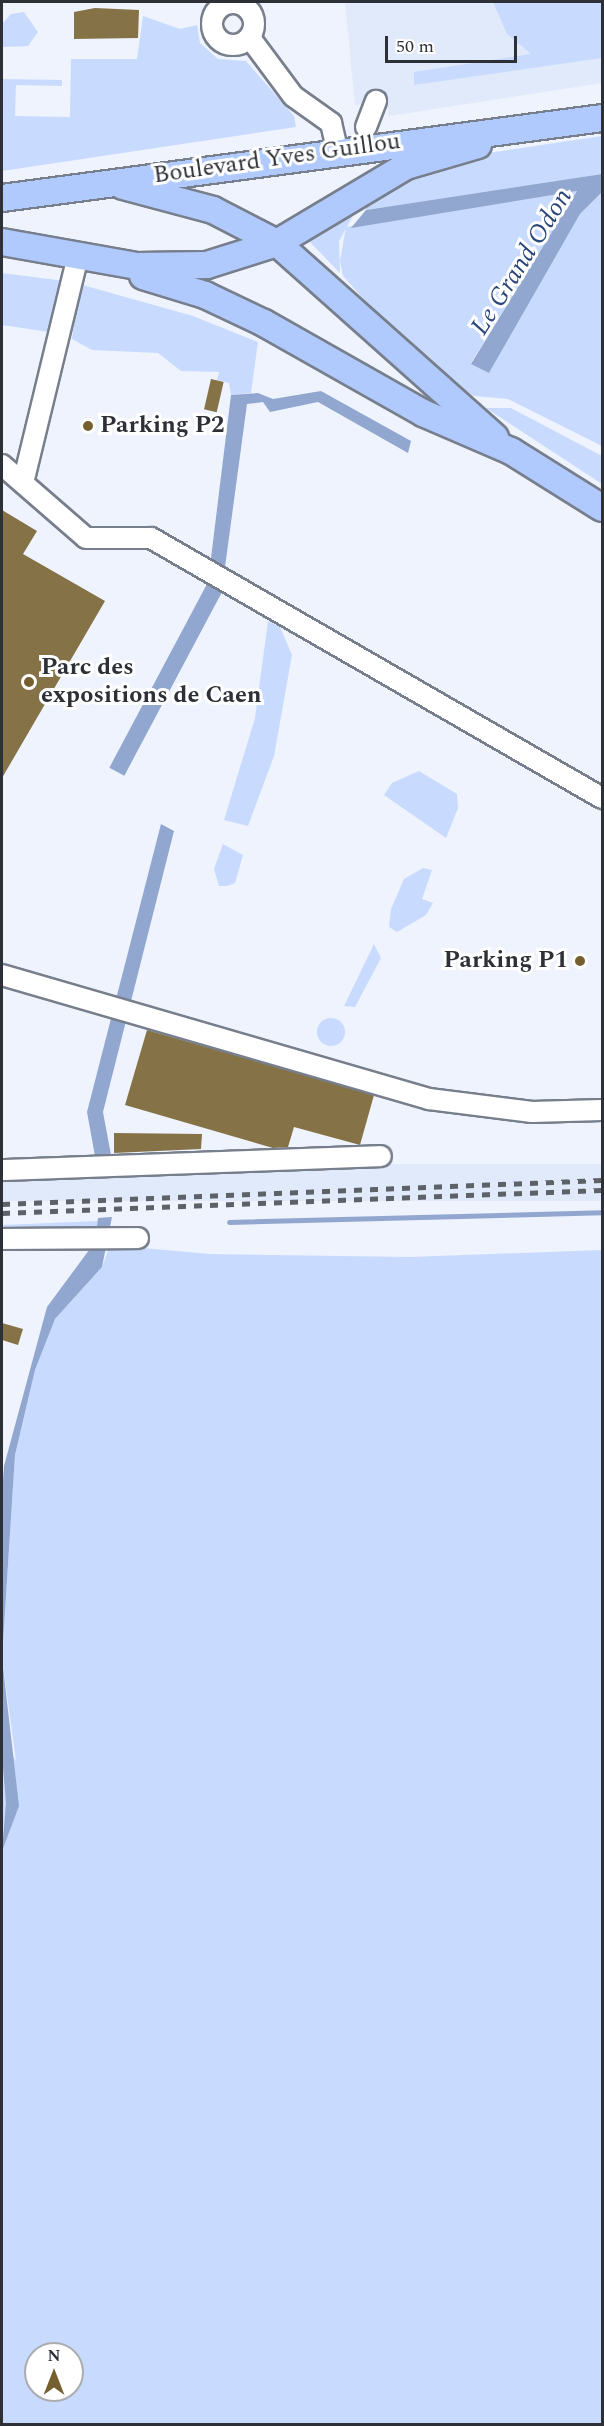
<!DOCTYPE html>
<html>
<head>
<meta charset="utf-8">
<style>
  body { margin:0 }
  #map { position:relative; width:604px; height:2426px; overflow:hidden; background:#eef3fd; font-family:Spectral,serif }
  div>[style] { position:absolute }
  .built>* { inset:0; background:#e0eafb; transform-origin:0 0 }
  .green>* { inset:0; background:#c8dbfe }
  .round { border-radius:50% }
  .water>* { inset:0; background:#91a7d0; transform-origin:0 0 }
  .stream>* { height:5px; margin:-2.5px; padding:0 2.5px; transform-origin:2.5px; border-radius:2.5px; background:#91a7d0 }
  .building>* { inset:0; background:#867247; transform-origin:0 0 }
  .roads { filter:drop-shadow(2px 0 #777e8c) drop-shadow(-2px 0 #777e8c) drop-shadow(0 2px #777e8c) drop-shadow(0 -2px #777e8c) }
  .minor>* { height:20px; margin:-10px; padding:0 10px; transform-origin:10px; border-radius:10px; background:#fff }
  .minor>.ring { margin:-10px; padding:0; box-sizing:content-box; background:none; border:20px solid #fff; border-radius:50% }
  .major>* { height:26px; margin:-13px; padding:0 13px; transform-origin:13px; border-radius:13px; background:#b0cafd }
  .rail>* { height:4.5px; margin-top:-2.25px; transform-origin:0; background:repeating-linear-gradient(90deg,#5d6168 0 8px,transparent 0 16px) }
  .dots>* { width:16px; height:16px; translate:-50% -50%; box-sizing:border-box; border:3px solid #fff; border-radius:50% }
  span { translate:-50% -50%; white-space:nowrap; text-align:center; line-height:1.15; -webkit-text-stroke:6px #fff; paint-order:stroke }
  .street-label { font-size:24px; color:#2d3036 }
  .poi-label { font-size:24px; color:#2d3036; font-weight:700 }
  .left { translate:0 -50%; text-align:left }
  .right { translate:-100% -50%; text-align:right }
  .water-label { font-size:26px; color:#2b467b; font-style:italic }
  .frame { position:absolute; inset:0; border:3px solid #2d3036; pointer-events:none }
  .north { position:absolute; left:24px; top:2342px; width:60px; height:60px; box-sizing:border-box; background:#fff; border:2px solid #abacaf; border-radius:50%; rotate:0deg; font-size:16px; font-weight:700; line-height:24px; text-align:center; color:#2d3036 }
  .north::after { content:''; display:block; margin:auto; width:21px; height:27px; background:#755f2f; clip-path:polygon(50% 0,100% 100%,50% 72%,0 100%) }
  .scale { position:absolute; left:385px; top:36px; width:132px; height:27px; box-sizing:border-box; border:3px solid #2d3036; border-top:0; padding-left:8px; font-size:18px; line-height:21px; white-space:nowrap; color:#2d3036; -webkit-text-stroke:4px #fff; paint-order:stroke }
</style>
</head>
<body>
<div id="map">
  <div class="built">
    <i style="clip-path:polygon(345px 2px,602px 2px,602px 83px,389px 116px,386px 100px,355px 105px)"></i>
    <i style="left:602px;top:1164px;width:37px;height:601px;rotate:90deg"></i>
  </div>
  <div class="green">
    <i style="clip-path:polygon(493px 2px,602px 2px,602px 58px,414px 85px,414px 72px,531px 54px,507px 34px)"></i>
    <i style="clip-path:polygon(24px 12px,38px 32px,28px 46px,2px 47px,2px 24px,11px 14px)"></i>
    <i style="clip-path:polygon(143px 16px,180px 29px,197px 25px,200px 43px,218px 59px,246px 61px,294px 116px,296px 127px,2px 171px,2px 79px,62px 80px,62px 86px,16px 85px,15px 116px,70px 117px,71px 59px,137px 59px)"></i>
    <i style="clip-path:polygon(602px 136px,602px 174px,366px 210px,363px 204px,393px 181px,468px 156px)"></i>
    <i style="clip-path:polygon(577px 191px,471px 363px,489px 373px,580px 214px,602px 192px,602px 446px,508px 399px,474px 396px,450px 383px,370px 306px,343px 276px,340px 261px,346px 227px)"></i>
    <i style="clip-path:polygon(356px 210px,339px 241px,340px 273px,307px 239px)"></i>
    <i style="clip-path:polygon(2px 273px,65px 281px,49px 332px,2px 325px)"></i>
    <i style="clip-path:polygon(79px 284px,193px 316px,258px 342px,251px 393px,231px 395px,229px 383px,217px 380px,219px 372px,181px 371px,158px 353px,92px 350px,72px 339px)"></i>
    <i style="clip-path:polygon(486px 408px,511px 408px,602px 456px,602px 484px)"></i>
    <i style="clip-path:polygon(268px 621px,280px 627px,292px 655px,274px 756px,248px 826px,224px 820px,255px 718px)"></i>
    <i style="clip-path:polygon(419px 771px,457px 794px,458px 808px,446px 838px,384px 795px,392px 783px)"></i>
    <i style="clip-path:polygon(223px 844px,243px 855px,235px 883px,227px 886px,219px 886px,214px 869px)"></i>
    <i style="clip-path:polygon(423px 868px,432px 870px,422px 899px,433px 903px,426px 915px,397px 932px,389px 927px,391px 909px,404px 879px)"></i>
    <i style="clip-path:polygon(374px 944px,381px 958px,355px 1007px,344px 1006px)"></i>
    <i class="round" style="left:317px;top:1018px;width:28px;height:28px"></i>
    <i style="clip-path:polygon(98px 1221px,98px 1232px,2px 1234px,2px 1225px)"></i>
    <i style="clip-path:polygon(evenodd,110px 1245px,210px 1254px,410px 1257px,602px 1250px,602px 2424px,2px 2424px,2px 1739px,16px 1761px,2px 1658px,15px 1455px,35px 1370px,55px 1319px,102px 1267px,110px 1245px,36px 2354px,72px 2354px,72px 2390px,36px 2390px,36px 2354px)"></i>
  </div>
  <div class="water">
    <i style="clip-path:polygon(602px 174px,602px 192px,580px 214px,489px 373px,471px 364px,577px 191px,351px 228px,366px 210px)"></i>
    <i style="clip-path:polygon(321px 391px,411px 441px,408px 453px,318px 402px,270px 412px,263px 402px,247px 404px,225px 567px,211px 558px,231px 395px,258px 393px,273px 399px)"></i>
    <i style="left:207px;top:584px;width:17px;height:208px;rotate:28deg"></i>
    <i style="clip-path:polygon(161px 824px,174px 831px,103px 1112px,111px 1155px,95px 1156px,87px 1112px)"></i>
    <i style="clip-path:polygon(112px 1217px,102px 1267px,55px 1319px,35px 1370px,15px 1455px,2px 1658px,19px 1806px,2px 1851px,6px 1803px,2px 1754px,2px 1495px,4px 1466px,47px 1307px,95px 1242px,98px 1218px)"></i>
  </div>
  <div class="stream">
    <i style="left:229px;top:1222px;width:373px;rotate:-1.5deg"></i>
  </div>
  <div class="building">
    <i style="clip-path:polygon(95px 8px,139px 10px,138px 38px,74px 39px,74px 12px)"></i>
    <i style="left:211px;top:379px;width:13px;height:31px;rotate:13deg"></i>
    <i style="clip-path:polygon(2px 510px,37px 531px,23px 554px,105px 601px,2px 778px)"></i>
    <i style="clip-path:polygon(147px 1030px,374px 1095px,360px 1145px,294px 1127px,288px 1147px,273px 1148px,125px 1105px)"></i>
    <i style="clip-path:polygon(114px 1133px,202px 1134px,201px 1149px,114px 1153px)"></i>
    <i style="clip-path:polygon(2px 1323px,23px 1329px,18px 1345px,2px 1340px)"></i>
  </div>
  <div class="roads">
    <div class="minor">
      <i class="ring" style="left:212px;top:3px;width:22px;height:22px"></i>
      <i style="left:250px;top:38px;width:72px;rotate:53.4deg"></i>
      <i style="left:293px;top:96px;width:47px;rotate:35.4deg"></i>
      <i style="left:331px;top:123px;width:28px;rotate:77deg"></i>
      <i style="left:366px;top:127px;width:28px;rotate:-69deg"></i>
      <i style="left:2px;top:465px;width:111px;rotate:41deg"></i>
      <i style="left:86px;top:538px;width:65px"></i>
      <i style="left:151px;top:538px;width:521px;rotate:29.96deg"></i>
      <i style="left:24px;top:479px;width:230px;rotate:-76.4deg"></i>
      <i style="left:2px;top:975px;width:445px;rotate:16.2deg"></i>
      <i style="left:429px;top:1099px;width:104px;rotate:7.2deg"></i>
      <i style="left:532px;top:1112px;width:70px;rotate:-1.6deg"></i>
      <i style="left:2px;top:1170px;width:379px;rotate:-2.1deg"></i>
      <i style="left:2px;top:1239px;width:136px;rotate:-0.4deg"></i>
    </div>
    <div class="major">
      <i style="left:123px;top:186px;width:93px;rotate:14.9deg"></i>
      <i style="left:213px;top:210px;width:72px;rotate:27.3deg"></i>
      <i style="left:277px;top:243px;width:292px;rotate:41.7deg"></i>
      <i style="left:2px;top:198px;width:605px;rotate:-7.59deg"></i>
      <i style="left:2px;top:242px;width:137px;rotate:10.1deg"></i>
      <i style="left:137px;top:266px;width:70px;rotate:-0.8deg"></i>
      <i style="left:207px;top:265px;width:73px;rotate:-17.4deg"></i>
      <i style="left:277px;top:243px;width:150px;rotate:-30.8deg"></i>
      <i style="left:406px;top:166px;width:75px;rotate:-16.3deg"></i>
      <i style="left:143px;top:276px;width:65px;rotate:17deg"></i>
      <i style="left:205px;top:295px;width:65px;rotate:25.4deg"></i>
      <i style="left:264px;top:323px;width:183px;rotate:29.5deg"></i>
      <i style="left:423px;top:413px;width:96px;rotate:23.4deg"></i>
      <i style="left:511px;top:451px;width:107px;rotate:32.1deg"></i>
    </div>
  </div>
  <div class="rail">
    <i style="left:2px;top:1204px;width:600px;rotate:-2.29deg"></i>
    <i style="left:2px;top:1213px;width:600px;rotate:-2.2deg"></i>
  </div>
  <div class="dots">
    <i style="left:88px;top:426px;background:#755f2f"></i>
    <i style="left:29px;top:682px;background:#755f2f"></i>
    <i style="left:580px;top:961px;background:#755f2f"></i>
  </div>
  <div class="street-label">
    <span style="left:277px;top:159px;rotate:-8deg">Boulevard Yves Guillou</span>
  </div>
  <div class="poi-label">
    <span class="left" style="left:100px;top:426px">Parking P2</span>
    <span class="left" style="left:41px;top:682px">Parc des<br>expositions de Caen</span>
    <span class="right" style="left:568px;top:961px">Parking P1</span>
  </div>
  <div class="water-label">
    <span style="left:522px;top:262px;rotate:-58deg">Le Grand Odon</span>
  </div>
  <div class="frame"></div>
  <div class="north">N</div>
  <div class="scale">50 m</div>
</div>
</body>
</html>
